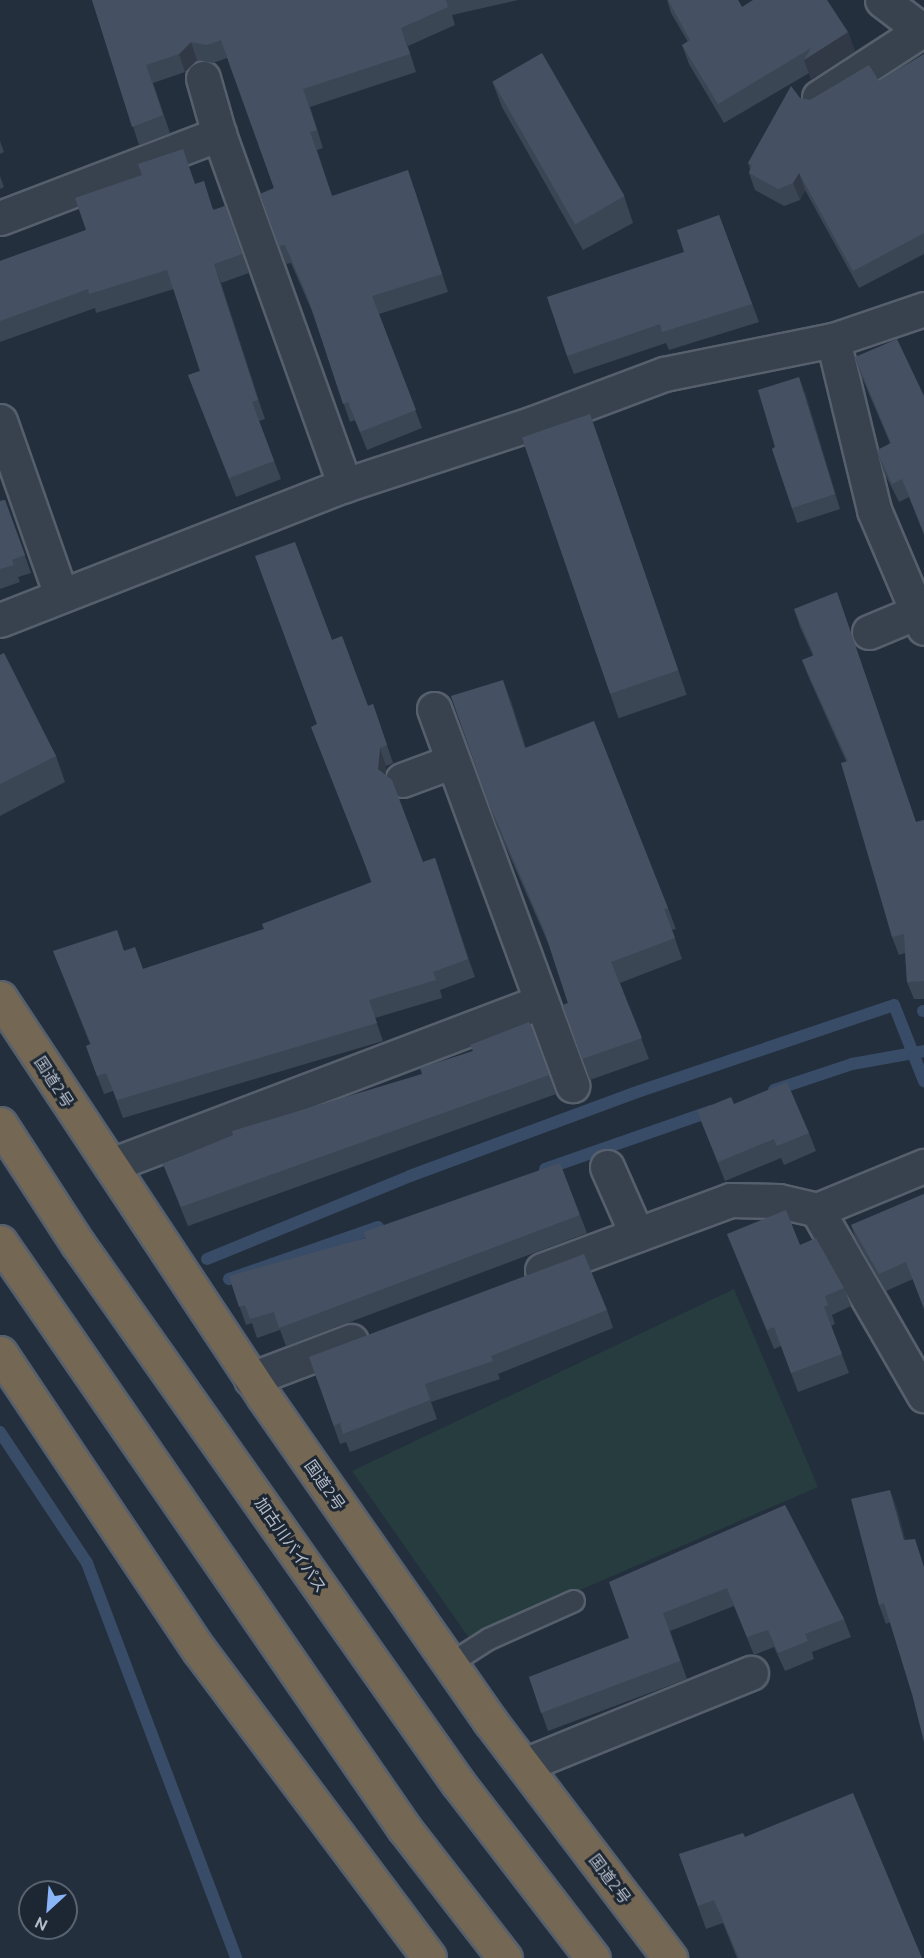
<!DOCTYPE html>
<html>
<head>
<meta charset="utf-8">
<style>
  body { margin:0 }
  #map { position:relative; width:924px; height:1958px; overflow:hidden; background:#242f3e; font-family:Ubuntu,"Noto Sans JP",sans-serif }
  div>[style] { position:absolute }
  .green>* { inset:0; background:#263c3f }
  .stream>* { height:12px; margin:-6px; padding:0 6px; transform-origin:6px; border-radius:6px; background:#394c67 }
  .roads { filter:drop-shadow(2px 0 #565f6c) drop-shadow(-2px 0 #565f6c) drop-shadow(0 2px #565f6c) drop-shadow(0 -2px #565f6c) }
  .lane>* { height:20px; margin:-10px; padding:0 10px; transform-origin:10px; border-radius:10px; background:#38414e }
  .street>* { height:33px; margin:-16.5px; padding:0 16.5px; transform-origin:16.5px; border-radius:16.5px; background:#38414e }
  .highway>* { height:33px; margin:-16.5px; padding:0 16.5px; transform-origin:16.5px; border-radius:16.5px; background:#746855 }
  .wall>* { inset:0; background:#3b4654; transform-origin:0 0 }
  .shaded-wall>* { inset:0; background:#303945 }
  .building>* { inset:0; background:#455162; transform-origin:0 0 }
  span { translate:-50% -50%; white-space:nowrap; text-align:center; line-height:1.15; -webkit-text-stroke:6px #1d2633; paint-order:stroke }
  .street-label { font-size:16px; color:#b4bcc9 }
  .north { position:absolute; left:18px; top:1880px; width:60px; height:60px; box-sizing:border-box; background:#1d2633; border:2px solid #59626f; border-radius:50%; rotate:206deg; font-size:16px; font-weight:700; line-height:24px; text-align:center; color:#b4bcc9 }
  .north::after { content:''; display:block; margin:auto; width:21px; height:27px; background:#8ab4f8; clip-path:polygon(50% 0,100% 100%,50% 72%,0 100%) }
</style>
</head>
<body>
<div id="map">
  <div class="green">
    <i style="clip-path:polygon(734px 1289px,818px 1487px,469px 1638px,352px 1471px)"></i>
  </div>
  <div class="stream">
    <i style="left:923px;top:1011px;width:1px"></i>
    <i style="left:774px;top:1090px;width:82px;rotate:-18.4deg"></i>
    <i style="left:852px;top:1064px;width:73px;rotate:-10.2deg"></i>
    <i style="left:545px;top:1169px;width:177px;rotate:-19.2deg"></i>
    <i style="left:207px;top:1259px;width:219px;rotate:-22.2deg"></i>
    <i style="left:410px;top:1176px;width:245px;rotate:-20.3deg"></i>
    <i style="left:640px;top:1091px;width:268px;rotate:-18.7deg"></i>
    <i style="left:894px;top:1005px;width:82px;rotate:68.5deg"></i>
    <i style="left:229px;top:1279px;width:158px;rotate:-19.2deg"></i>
    <i style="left:0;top:1432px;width:157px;rotate:56.4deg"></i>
    <i style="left:87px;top:1563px;width:422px;rotate:69.3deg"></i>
  </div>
  <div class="roads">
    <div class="lane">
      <i style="left:450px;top:1664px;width:46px;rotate:-32.7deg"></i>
      <i style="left:489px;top:1639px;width:93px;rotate:-24.1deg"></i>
    </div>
    <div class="street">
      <i style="left:882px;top:0;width:53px;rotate:37.3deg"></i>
      <i style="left:203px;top:78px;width:58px;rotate:74.1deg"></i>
      <i style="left:819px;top:97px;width:123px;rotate:-33deg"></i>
      <i style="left:0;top:218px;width:235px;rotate:-21deg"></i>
      <i style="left:219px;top:134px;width:373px;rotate:70.3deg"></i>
      <i style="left:833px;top:340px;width:175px;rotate:76.4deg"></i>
      <i style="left:874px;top:510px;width:128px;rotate:67deg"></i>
      <i style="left:0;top:421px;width:184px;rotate:70.7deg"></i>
      <i style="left:0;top:620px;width:370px;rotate:-21.4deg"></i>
      <i style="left:345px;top:485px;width:196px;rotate:-18.2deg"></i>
      <i style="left:531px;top:424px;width:142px;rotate:-20.6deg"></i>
      <i style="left:664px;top:374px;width:172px;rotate:-11.4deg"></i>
      <i style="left:833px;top:340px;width:96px;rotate:-18.8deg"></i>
      <i style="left:869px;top:632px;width:52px;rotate:-22.6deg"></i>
      <i style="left:434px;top:709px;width:401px;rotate:69.8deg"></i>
      <i style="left:402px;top:780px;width:54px;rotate:-20.4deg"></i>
      <i style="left:111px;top:1165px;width:460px;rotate:-20.8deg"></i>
      <i style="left:607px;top:1167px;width:74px;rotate:66.2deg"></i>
      <i style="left:817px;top:1210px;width:116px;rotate:-22.4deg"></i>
      <i style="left:542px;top:1270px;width:201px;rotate:-20.4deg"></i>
      <i style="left:730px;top:1200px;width:49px;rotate:1.2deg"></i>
      <i style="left:779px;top:1201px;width:39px;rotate:13deg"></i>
      <i style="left:817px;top:1210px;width:214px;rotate:60deg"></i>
      <i style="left:251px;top:1379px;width:107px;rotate:-20.8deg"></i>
      <i style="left:524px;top:1765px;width:245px;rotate:-22.1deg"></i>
    </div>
    <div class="highway">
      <i style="left:0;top:998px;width:478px;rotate:56.5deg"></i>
      <i style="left:264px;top:1397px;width:395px;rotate:55.1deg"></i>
      <i style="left:490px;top:1721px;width:298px;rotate:52.8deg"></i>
      <i style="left:0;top:1124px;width:143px;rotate:57deg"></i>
      <i style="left:78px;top:1244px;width:659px;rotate:54.82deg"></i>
      <i style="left:458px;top:1783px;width:221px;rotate:52.4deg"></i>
      <i style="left:0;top:1242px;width:712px;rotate:55.42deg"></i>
      <i style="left:404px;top:1828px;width:165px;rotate:52.2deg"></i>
      <i style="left:0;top:1353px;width:358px;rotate:56.2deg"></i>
      <i style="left:199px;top:1650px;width:384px;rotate:53.2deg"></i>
    </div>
  </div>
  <div class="wall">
    <i style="clip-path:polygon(92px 0,518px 0,452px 15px,455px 25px,408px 46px,416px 72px,310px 107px,323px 148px,317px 150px,332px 196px,414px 188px,448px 292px,379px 314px,422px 428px,367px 450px,355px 420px,350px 422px,312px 311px,291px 263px,286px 264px,260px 194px,274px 188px,227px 58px,213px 63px,197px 60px,185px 72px,153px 83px,170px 133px,139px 145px)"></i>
    <i style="clip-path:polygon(667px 0,738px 0,742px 7px,848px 32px,855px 51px,811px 79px,809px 73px,724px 123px,689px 64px,682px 45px,688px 42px,671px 13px)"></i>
    <i style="clip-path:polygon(924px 54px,924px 254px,859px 288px,805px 190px,800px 200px,784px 206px,755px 190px,749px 173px,750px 169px,748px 163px,800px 98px,810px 100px,879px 81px)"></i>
    <i style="clip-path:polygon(492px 81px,624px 196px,633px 223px,583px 250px,502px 107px)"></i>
    <i style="clip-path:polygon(0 141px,4px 152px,0 154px)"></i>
    <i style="clip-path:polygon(0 176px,4px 187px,0 189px)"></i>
    <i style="clip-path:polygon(195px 184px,214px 210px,225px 206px,249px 273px,221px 283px,265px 419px,259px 421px,281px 479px,236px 497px,188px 375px,200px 371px,174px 289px,96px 313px,95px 308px,0 342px,0 261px,86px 230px)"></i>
    <i style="clip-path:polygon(719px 215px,759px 322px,669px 350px,666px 343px,574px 374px,567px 356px,684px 252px)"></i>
    <i style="clip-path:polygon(855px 357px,924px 396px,924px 535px,909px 497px,899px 502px,884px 472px,878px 454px,890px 443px,861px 375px)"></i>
    <i style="clip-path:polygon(805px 392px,840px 509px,797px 523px,772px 449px,775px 447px)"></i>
    <i style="left:590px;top:414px;width:297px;height:72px;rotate:71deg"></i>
    <i style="clip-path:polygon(5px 500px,31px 573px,18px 577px,20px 582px,0 589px,0 501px)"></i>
    <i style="clip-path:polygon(794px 609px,916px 822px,924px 820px,924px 999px,914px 999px,907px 982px,905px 953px,899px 955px,892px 937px,846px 761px,809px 678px,802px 660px,813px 656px,800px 627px)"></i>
    <i style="clip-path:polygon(332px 640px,368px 706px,373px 704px,393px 763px,386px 766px,385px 775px,423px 862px,435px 858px,475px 977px,440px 990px,442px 998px,375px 1018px,383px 1041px,123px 1118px,113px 1091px,104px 1094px,86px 1046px,90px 1044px,53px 951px,124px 950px,143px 969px,264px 929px,371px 882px,317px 724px)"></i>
    <i style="clip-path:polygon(0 655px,56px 756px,65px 782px,0 816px)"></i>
    <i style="clip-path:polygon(451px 696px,511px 701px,526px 748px,668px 908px,676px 929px,672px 930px,682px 959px,620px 983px,649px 1059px,590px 1080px,563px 1005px,568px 1003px,549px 945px,497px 827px)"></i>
    <i style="clip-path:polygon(529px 1022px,556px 1094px,188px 1226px,163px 1164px,422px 1074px,473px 1051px)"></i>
    <i style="clip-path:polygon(734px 1104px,809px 1133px,816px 1151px,784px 1165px,781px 1158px,725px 1181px,697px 1111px)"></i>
    <i style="clip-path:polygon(924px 1194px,913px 1279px,886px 1291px,857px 1242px,851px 1225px)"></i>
    <i style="clip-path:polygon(580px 1215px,587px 1233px,286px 1346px,280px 1330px,257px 1338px,252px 1323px,246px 1325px,229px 1276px)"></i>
    <i style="clip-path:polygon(727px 1234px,800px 1245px,844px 1288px,851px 1306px,832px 1315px,835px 1324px,831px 1326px,849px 1373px,798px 1392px,781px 1346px,774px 1349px)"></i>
    <i style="clip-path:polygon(607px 1310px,613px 1328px,498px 1374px,500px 1379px,431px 1402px,437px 1419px,350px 1452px,346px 1442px,340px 1444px,309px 1357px)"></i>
    <i style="clip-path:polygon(785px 1505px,844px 1619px,851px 1637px,812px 1652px,814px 1659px,785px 1671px,774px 1647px,754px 1655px,734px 1606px,670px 1631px,687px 1679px,548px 1731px,529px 1677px,629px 1638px)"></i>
    <i style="clip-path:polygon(897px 1508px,912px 1694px,890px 1622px,886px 1624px,879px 1605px)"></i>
    <i style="clip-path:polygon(745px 1837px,922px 1958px,737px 1958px,723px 1923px,706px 1929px,679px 1854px)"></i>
  </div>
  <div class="shaded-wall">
    <i style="clip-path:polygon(401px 28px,408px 46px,416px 72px,410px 54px)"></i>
    <i style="clip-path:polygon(848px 32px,855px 51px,811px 79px,804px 60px)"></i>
    <i style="clip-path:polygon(191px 42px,197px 60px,185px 72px,179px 54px)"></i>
    <i style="clip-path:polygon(799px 173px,805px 190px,800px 200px,793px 183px)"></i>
    <i style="clip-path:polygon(214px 264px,221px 283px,265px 419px,258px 400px)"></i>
    <i style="clip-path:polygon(799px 377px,805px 392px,840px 509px,835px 494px)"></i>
    <i style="clip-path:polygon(503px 680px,511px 701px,533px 769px,525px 748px)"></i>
    <i style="clip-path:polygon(380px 748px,386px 766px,385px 787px,378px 769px)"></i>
    <i style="clip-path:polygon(435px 858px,441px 876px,475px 977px,468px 959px)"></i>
    <i style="clip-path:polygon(890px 1490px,897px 1508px,911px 1559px,904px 1540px)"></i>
  </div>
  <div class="building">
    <i style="clip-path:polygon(92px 0,446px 0,448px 7px,401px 28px,410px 54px,303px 89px,317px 130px,310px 132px,332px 196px,408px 170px,442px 274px,372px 296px,416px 410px,360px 432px,348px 402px,343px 404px,308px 298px,285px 245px,279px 246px,260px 194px,274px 188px,221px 40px,207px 45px,191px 42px,179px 54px,146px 65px,163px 115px,132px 127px)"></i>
    <i style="clip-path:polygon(668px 0,738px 0,742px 7px,753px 0,827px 0,848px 32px,804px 60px,811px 48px,718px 104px,682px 45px,690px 40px)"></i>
    <i style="left:542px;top:53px;width:165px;height:57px;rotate:60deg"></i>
    <i style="clip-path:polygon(924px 54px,924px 233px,853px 271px,799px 173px,793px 183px,778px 189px,749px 173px,752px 165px,748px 163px,791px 86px,800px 98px,810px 100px,869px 65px,879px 81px)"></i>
    <i style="clip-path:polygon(183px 149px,195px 184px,204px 181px,213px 210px,225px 206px,242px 254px,214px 264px,258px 400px,252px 402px,274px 461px,229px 478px,188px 375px,200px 371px,167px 270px,89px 294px,88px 289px,0 321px,0 261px,86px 230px,75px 198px,142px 175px,138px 164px)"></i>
    <i style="clip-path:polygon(719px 215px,752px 304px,662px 332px,660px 324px,567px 356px,547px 297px,684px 252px,677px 230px)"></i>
    <i style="clip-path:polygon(897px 339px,924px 396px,924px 533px,902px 479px,892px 484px,878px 454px,877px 450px,891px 443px,855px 357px)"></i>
    <i style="clip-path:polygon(799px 377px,835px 494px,792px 508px,772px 449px,775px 447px,758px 390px)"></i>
    <i style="left:590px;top:414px;width:271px;height:72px;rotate:71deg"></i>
    <i style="clip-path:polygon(5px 500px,25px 555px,12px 560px,14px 565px,0 569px,0 501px)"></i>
    <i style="clip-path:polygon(295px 542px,332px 640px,342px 636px,368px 706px,373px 704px,387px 745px,380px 748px,378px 769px,392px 780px,423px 862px,435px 858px,468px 959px,433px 972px,436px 980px,369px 1000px,377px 1023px,117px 1100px,106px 1073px,97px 1076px,86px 1046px,91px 1044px,53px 951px,117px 930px,124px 951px,135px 947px,143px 969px,264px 929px,262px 924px,372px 882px,311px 727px,317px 724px,255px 556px)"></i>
    <i style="clip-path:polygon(837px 592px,916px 822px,924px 820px,924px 981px,907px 982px,904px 934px,892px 937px,841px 763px,848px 761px,802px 660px,814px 655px,794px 609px)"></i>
    <i style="clip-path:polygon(4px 653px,56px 756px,0 784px,0 655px)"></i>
    <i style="clip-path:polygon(503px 680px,525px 748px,594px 721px,668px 908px,664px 909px,675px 938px,611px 962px,642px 1038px,582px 1059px,563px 1005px,568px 1003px,544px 930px,490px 806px,451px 696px)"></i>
    <i style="clip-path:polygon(529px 1022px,549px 1075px,181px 1207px,163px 1164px,233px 1135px,232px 1131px,422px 1074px,420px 1068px,473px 1051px,470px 1045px)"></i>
    <i style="clip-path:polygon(787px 1082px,809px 1133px,777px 1146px,774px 1139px,718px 1162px,697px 1111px,731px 1097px,734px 1104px)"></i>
    <i style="clip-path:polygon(560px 1163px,580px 1215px,279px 1328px,274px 1312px,250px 1319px,245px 1305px,239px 1307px,229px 1276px,366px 1238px,364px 1232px)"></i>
    <i style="clip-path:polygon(924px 1194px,924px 1309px,906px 1262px,879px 1274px,851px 1225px)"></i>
    <i style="clip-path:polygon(786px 1210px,800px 1245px,816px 1238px,844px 1288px,825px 1296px,828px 1305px,824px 1307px,842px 1354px,791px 1373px,774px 1327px,767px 1330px,727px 1234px)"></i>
    <i style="clip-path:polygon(584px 1254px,607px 1310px,491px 1356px,493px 1361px,425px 1384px,430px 1400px,343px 1434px,340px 1423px,334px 1426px,309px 1357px)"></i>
    <i style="clip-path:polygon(890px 1490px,904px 1540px,915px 1539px,924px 1567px,924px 1742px,912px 1694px,884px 1603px,879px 1605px,851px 1499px)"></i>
    <i style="clip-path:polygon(785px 1505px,844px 1619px,805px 1634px,808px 1641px,778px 1653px,768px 1630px,747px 1637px,727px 1588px,663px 1613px,680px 1661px,541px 1713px,529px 1677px,629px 1638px,609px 1582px)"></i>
    <i style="clip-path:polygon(853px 1793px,922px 1958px,739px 1958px,714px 1900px,698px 1906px,679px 1854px,743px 1833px,745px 1837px)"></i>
  </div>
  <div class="street-label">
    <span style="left:54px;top:1082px;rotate:57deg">国道2号</span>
    <span style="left:325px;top:1485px;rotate:55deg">国道2号</span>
    <span style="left:291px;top:1545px;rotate:55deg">加古川バイパス</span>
    <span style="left:610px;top:1879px;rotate:53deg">国道2号</span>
  </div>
  <div class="north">N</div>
</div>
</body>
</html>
